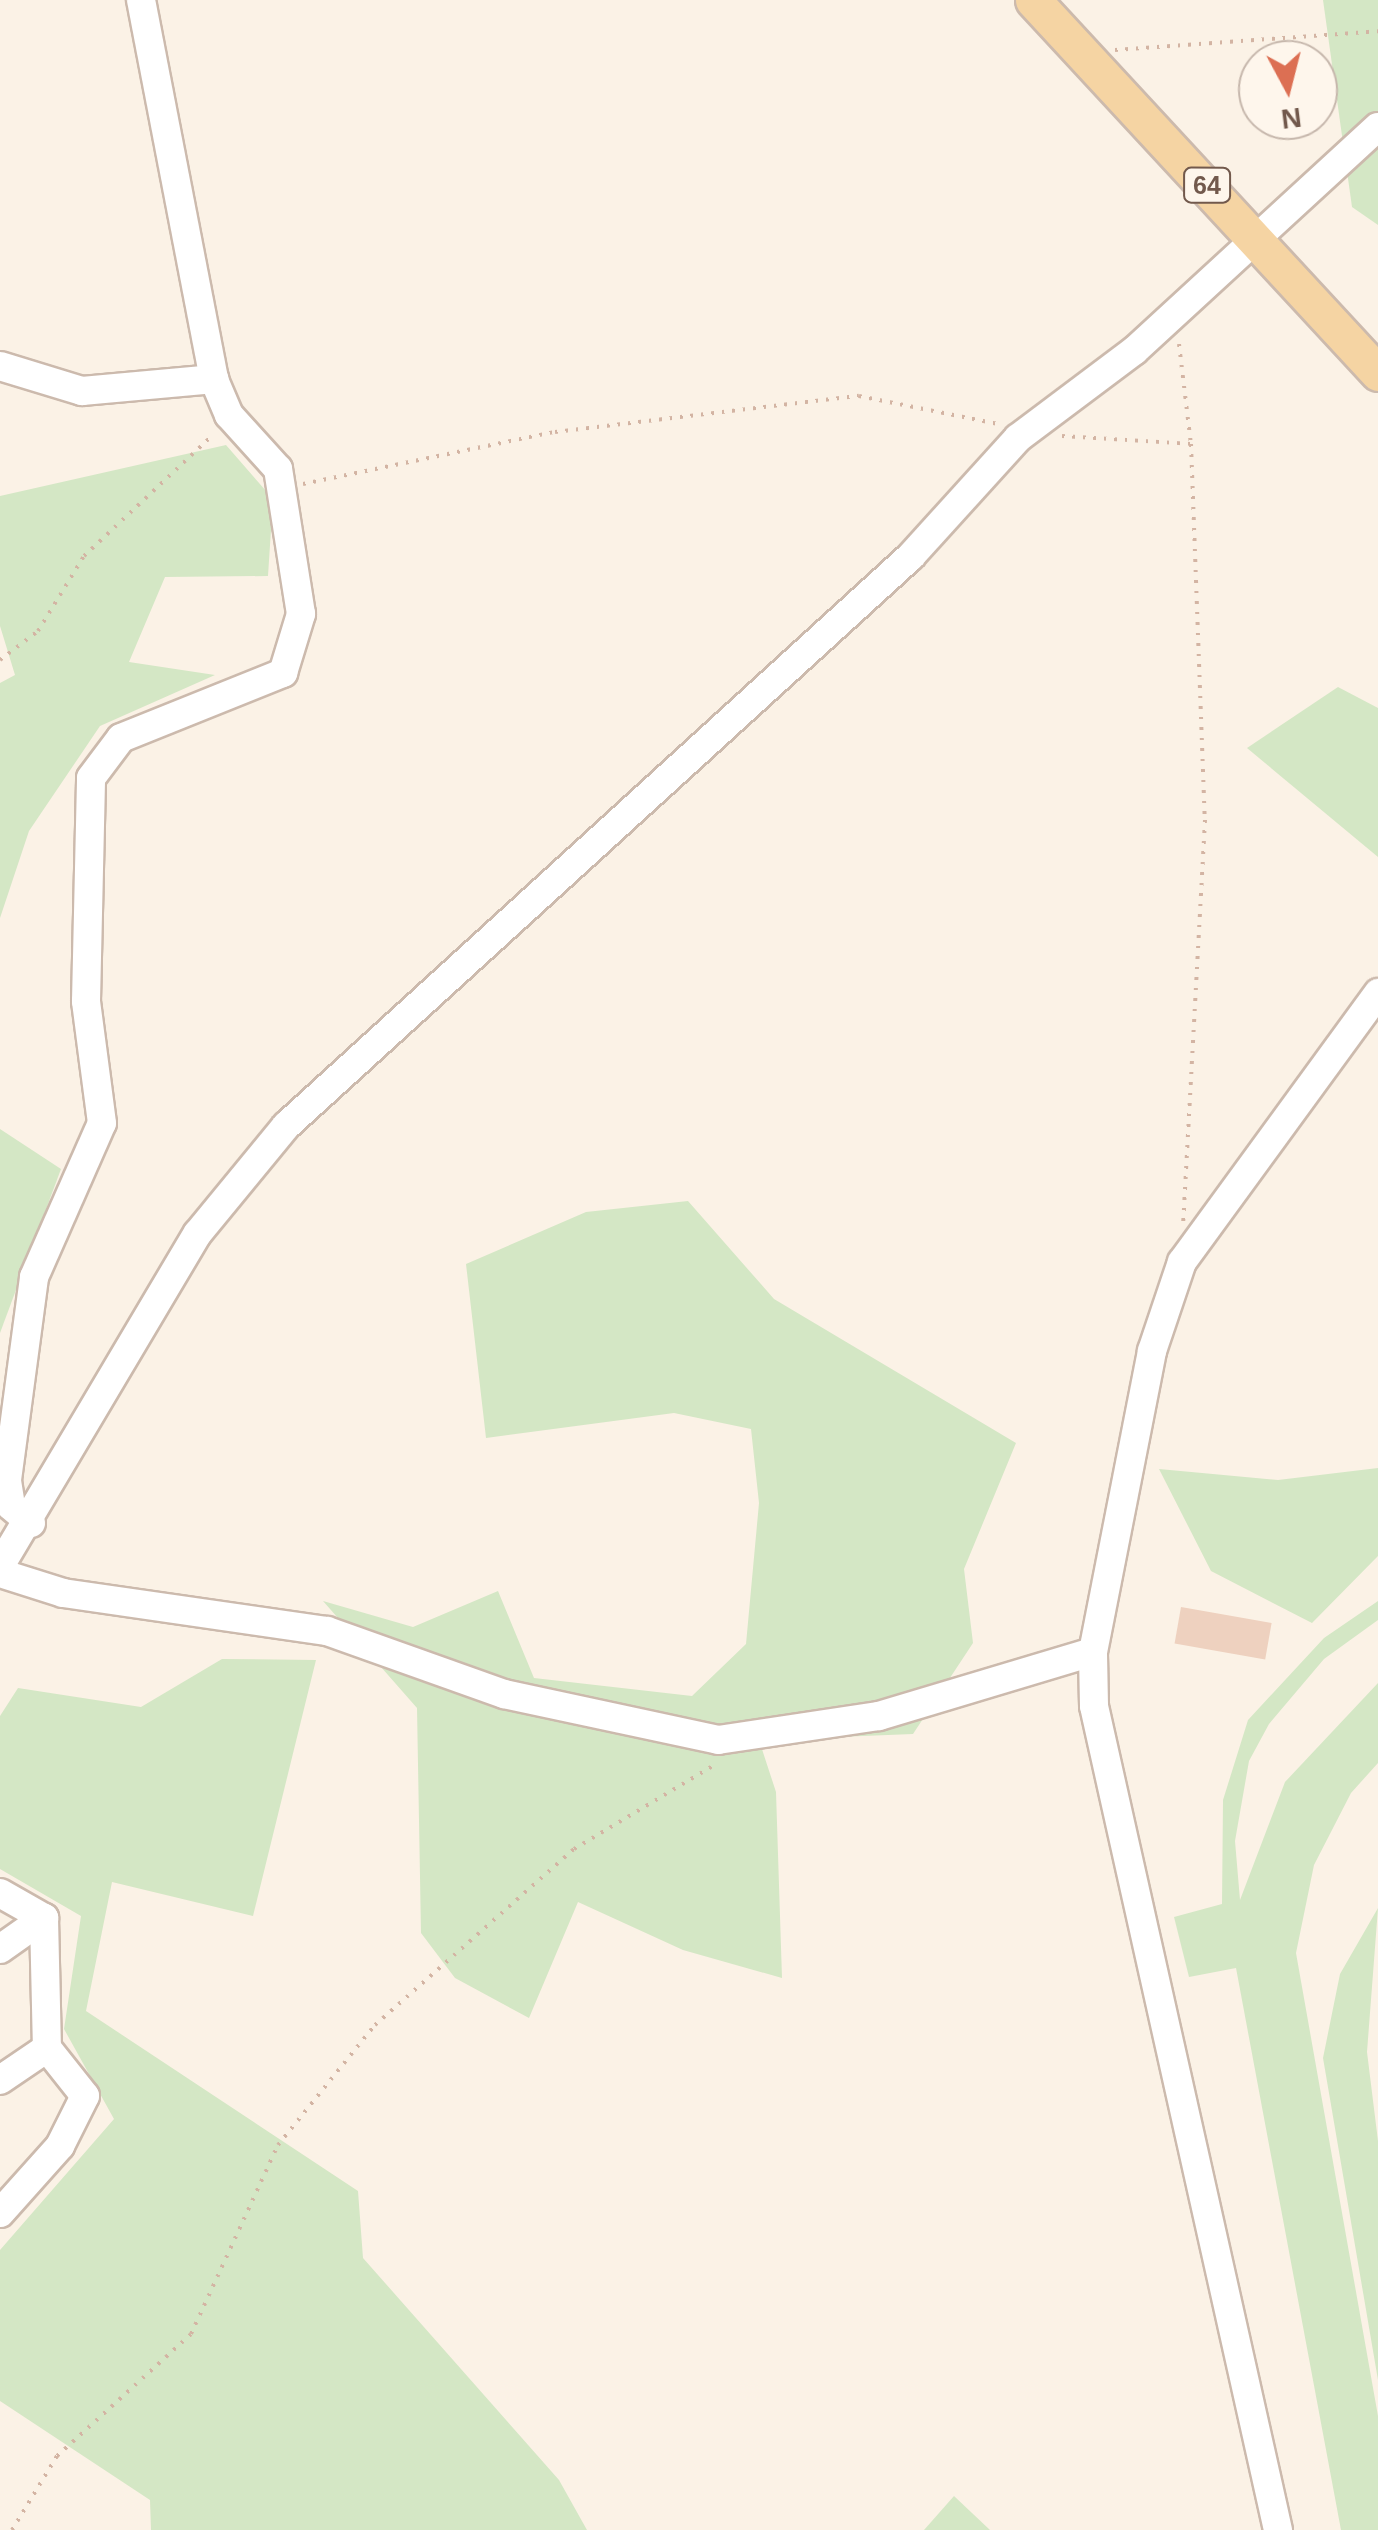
<!DOCTYPE html>
<html>
<head>
<meta charset="utf-8">
<style>
  body { margin:0 }
  #map { position:relative; width:1378px; height:2530px; overflow:hidden; background:#fbf2e6; font-family:Arial,sans-serif }
  div>[style] { position:absolute }
  .green>* { inset:0; background:#d4e7c5 }
  .building>* { inset:0; background:#eed1bf; transform-origin:0 0 }
  .path>* { height:4px; margin-top:-2px; transform-origin:0; background:repeating-linear-gradient(90deg,#d3b4a3 0 2.5px,transparent 0 10.5px) }
  .roads { filter:drop-shadow(2px 0 #ccbaad) drop-shadow(-2px 0 #ccbaad) drop-shadow(0 2px #ccbaad) drop-shadow(0 -2px #ccbaad) }
  .minor>* { height:28px; margin:-14px; padding:0 14px; transform-origin:14px; border-radius:14px; background:#fff }
  .major>* { height:35px; margin:-17.5px; padding:0 17.5px; transform-origin:17.5px; border-radius:17.5px; background:#f5d4a3 }
  span { translate:-50% -50%; white-space:nowrap; text-align:center; line-height:1.15; -webkit-text-stroke:8px #fef6ec; paint-order:stroke }
  .shield-label span { padding:2px 8px; background:#fef6ec; border:2px solid; border-radius:8px; -webkit-text-stroke-width:0 }
  .shield-label { font-size:25px; color:#72594c; font-weight:700 }
  .north { position:absolute; left:1238px; top:40px; width:100px; height:100px; box-sizing:border-box; background:#fef6ec; border:2px solid #c6b7ac; border-radius:50%; rotate:173deg; font-size:28px; font-weight:700; line-height:40px; text-align:center; color:#72594c }
  .north::after { content:''; display:block; margin:auto; width:35px; height:45px; background:#dc6f53; clip-path:polygon(50% 0,100% 100%,50% 72%,0 100%) }
</style>
</head>
<body>
<div id="map">
  <div class="green">
    <i style="clip-path:polygon(1323px 0,1378px 0,1378px 225px,1352px 207px)"></i>
    <i style="clip-path:polygon(226px 445px,273px 499px,268px 576px,165px 577px,129px 662px,215px 675px,100px 726px,29px 831px,0 918px,0 683px,15px 675px,0 626px,0 496px)"></i>
    <i style="clip-path:polygon(1338px 687px,1378px 708px,1378px 857px,1247px 748px)"></i>
    <i style="clip-path:polygon(0 1129px,61px 1169px,0 1333px)"></i>
    <i style="clip-path:polygon(688px 1201px,774px 1299px,1016px 1443px,964px 1569px,973px 1643px,913px 1734px,759px 1740px,776px 1792px,782px 1978px,683px 1950px,578px 1902px,529px 2018px,455px 1978px,421px 1933px,417px 1708px,323px 1601px,413px 1627px,498px 1591px,534px 1678px,692px 1696px,746px 1644px,759px 1503px,751px 1429px,674px 1413px,486px 1438px,466px 1264px,586px 1212px)"></i>
    <i style="clip-path:polygon(1378px 1468px,1378px 1556px,1312px 1623px,1211px 1571px,1159px 1469px,1278px 1480px)"></i>
    <i style="clip-path:polygon(1378px 1601px,1378px 1620px,1324px 1659px,1269px 1724px,1249px 1761px,1235px 1841px,1240px 1900px,1285px 1782px,1378px 1683px,1378px 1763px,1351px 1793px,1314px 1865px,1296px 1953px,1378px 2416px,1378px 2530px,1341px 2530px,1236px 1968px,1189px 1977px,1174px 1917px,1222px 1904px,1223px 1800px,1248px 1720px,1324px 1638px)"></i>
    <i style="clip-path:polygon(222px 1659px,316px 1660px,253px 1916px,112px 1882px,86px 2011px,358px 2191px,363px 2258px,559px 2480px,587px 2530px,151px 2530px,150px 2500px,0 2401px,0 2250px,114px 2119px,64px 2029px,81px 1916px,0 1869px,0 1716px,18px 1688px,141px 1707px)"></i>
    <i style="clip-path:polygon(1378px 1908px,1367px 2052px,1378px 2141px,1378px 2380px,1323px 2058px,1340px 1974px)"></i>
    <i style="clip-path:polygon(954px 2496px,990px 2530px,924px 2530px)"></i>
  </div>
  <div class="building">
    <i style="left:1181px;top:1607px;width:92px;height:37px;rotate:10deg"></i>
  </div>
  <div class="path">
    <i style="left:1115px;top:50px;width:264px;rotate:-4.1deg"></i>
    <i style="left:1179px;top:344px;width:101px;rotate:83.2deg"></i>
    <i style="left:1191px;top:444px;width:376px;rotate:87.9deg"></i>
    <i style="left:1205px;top:820px;width:404px;rotate:93.1deg"></i>
    <i style="left:1062px;top:436px;width:129px;rotate:3.5deg"></i>
    <i style="left:303px;top:484px;width:257px;rotate:-11.7deg"></i>
    <i style="left:555px;top:432px;width:306px;rotate:-6.8deg"></i>
    <i style="left:859px;top:396px;width:142px;rotate:11.4deg"></i>
    <i style="left:0;top:660px;width:48px;rotate:-37.3deg"></i>
    <i style="left:38px;top:631px;width:88px;rotate:-58.5deg"></i>
    <i style="left:84px;top:556px;width:178px;rotate:-43.2deg"></i>
    <i style="left:12px;top:2530px;width:87px;rotate:-58.7deg"></i>
    <i style="left:57px;top:2456px;width:181px;rotate:-42.3deg"></i>
    <i style="left:191px;top:2334px;width:208px;rotate:-65.3deg"></i>
    <i style="left:278px;top:2145px;width:154px;rotate:-51.1deg"></i>
    <i style="left:375px;top:2025px;width:266px;rotate:-41.5deg"></i>
    <i style="left:574px;top:1849px;width:165px;rotate:-30.9deg"></i>
  </div>
  <div class="roads">
    <div class="minor">
      <i style="left:0;top:366px;width:86px;rotate:17deg"></i>
      <i style="left:82px;top:391px;width:133px;rotate:-5.2deg"></i>
      <i style="left:31px;top:1523px;width:26px;rotate:-140deg"></i>
      <i style="left:11px;top:1506px;width:26px;rotate:-99deg"></i>
      <i style="left:7px;top:1480px;width:205px;rotate:-82.4deg"></i>
      <i style="left:34px;top:1277px;width:168px;rotate:-66.2deg"></i>
      <i style="left:102px;top:1123px;width:123px;rotate:-97.5deg"></i>
      <i style="left:86px;top:1001px;width:223px;rotate:-88.7deg"></i>
      <i style="left:91px;top:778px;width:50px;rotate:-53.1deg"></i>
      <i style="left:121px;top:738px;width:175px;rotate:-21.9deg"></i>
      <i style="left:283px;top:673px;width:62px;rotate:-73deg"></i>
      <i style="left:301px;top:614px;width:147px;rotate:-99deg"></i>
      <i style="left:278px;top:469px;width:73px;rotate:-132.2deg"></i>
      <i style="left:229px;top:415px;width:39px;rotate:-113deg"></i>
      <i style="left:214px;top:379px;width:386px;rotate:-100.9deg"></i>
      <i style="left:0;top:1566px;width:387px;rotate:-59.3deg"></i>
      <i style="left:198px;top:1233px;width:139px;rotate:-50.6deg"></i>
      <i style="left:286px;top:1126px;width:846px;rotate:-42.36deg"></i>
      <i style="left:911px;top:556px;width:159px;rotate:-47.8deg"></i>
      <i style="left:1018px;top:438px;width:145px;rotate:-36.9deg"></i>
      <i style="left:1134px;top:351px;width:331px;rotate:-42.6deg"></i>
      <i style="left:0;top:1573px;width:66px;rotate:17.6deg"></i>
      <i style="left:63px;top:1593px;width:267px;rotate:8.2deg"></i>
      <i style="left:327px;top:1631px;width:188px;rotate:19.6deg"></i>
      <i style="left:504px;top:1694px;width:219px;rotate:12.1deg"></i>
      <i style="left:718px;top:1740px;width:163px;rotate:-8.5deg"></i>
      <i style="left:879px;top:1716px;width:223px;rotate:-16.7deg"></i>
      <i style="left:0;top:1893px;width:51px;rotate:29.6deg"></i>
      <i style="left:44px;top:1918px;width:130px;rotate:88.7deg"></i>
      <i style="left:47px;top:2048px;width:61px;rotate:51.6deg"></i>
      <i style="left:85px;top:2096px;width:56px;rotate:116.6deg"></i>
      <i style="left:60px;top:2146px;width:90px;rotate:131.8deg"></i>
      <i style="left:0;top:1949px;width:54px;rotate:-35.2deg"></i>
      <i style="left:0;top:2080px;width:57px;rotate:-34.2deg"></i>
      <i style="left:1278px;top:2530px;width:844px;rotate:-102.59deg"></i>
      <i style="left:1094px;top:1706px;width:54px;rotate:-91.1deg"></i>
      <i style="left:1093px;top:1652px;width:307px;rotate:-78.9deg"></i>
      <i style="left:1152px;top:1351px;width:94px;rotate:-71.4deg"></i>
      <i style="left:1182px;top:1262px;width:333px;rotate:-53.9deg"></i>
    </div>
    <div class="major">
      <i style="left:1033px;top:0;width:508px;rotate:47.23deg"></i>
    </div>
  </div>
  <div class="shield-label">
    <span style="left:1207px;top:185px">64</span>
  </div>
  <div class="north">N</div>
</div>
</body>
</html>
